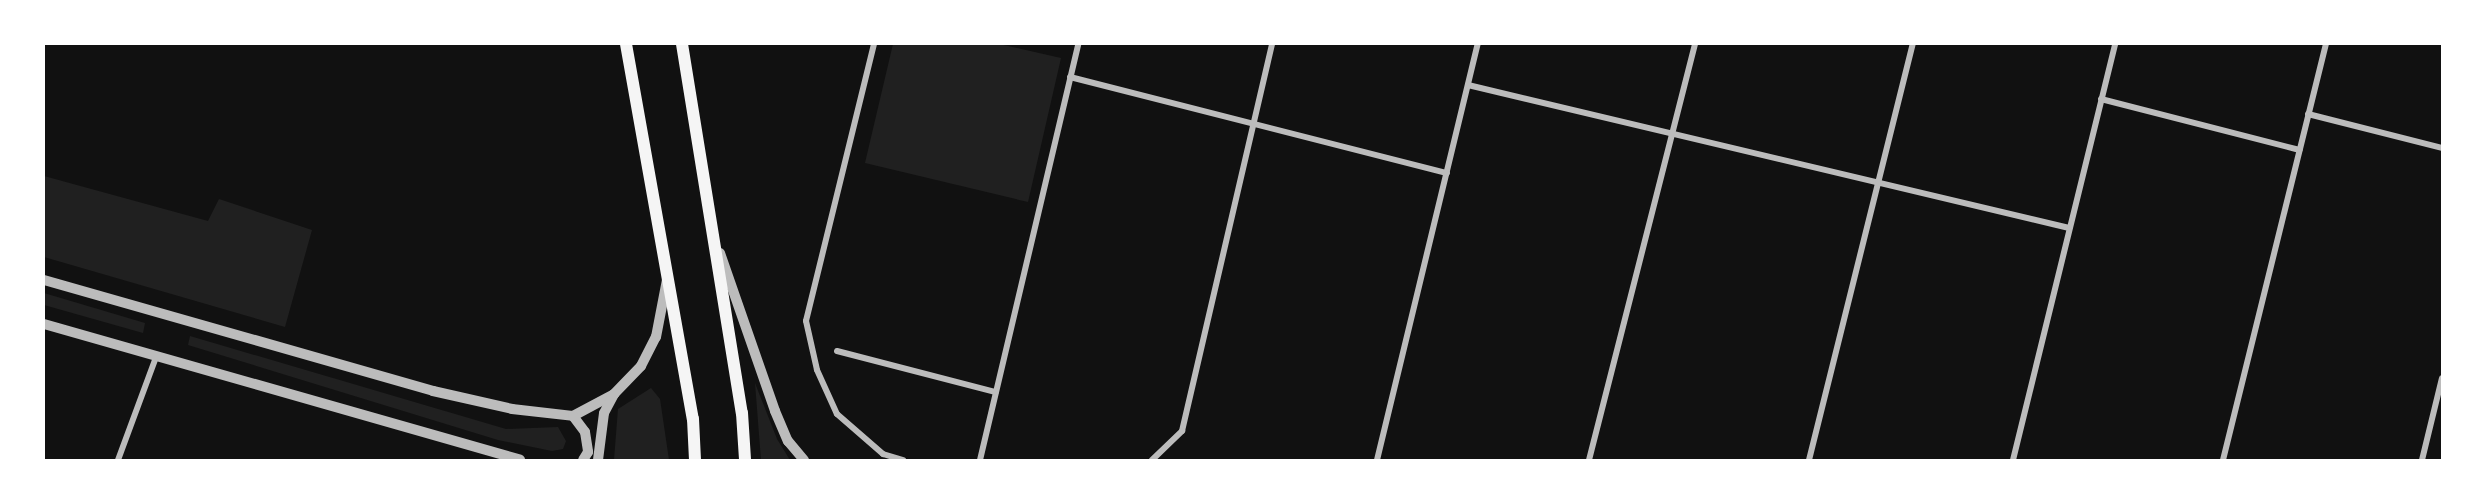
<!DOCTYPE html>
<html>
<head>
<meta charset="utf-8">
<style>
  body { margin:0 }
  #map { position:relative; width:2486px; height:504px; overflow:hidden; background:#111; font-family:Roboto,sans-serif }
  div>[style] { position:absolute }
  .green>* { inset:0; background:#202020 }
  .minor>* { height:6px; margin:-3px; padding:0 3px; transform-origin:3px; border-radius:3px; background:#bcbcbc }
  .tertiary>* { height:10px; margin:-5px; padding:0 5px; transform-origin:5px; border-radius:5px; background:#bcbcbc }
  .secondary>* { height:12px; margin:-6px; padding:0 6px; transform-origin:6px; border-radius:6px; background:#f5f5f5 }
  span { translate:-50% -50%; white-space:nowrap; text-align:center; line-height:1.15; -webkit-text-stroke:4.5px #fff; paint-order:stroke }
  .frame { position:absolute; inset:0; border:45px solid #fff; pointer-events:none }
</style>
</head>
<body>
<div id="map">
  <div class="green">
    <i style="clip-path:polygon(893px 44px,999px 44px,1061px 58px,1028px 202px,865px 163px)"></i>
    <i style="clip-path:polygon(44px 176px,208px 221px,219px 199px,312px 230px,285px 327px,44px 257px)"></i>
    <i style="clip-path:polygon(44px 293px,145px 323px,143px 333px,44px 305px)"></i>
    <i style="clip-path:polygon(190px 336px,506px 429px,558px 427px,566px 441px,563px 449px,552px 451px,498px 440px,188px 345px)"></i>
    <i style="clip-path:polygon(755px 383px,777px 439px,790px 460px,761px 460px)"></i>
    <i style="clip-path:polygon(651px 388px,660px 399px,669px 460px,614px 460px,618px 409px)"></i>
  </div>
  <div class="minor">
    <i style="left:874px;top:44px;width:285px;rotate:103.8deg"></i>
    <i style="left:806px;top:321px;width:50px;rotate:77.3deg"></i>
    <i style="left:817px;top:370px;width:48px;rotate:65.6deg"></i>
    <i style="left:837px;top:414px;width:61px;rotate:41deg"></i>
    <i style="left:883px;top:454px;width:21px;rotate:17deg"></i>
    <i style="left:1070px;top:77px;width:389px;rotate:14.3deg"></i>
    <i style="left:1468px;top:85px;width:618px;rotate:13.38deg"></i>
    <i style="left:2101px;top:99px;width:205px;rotate:14.4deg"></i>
    <i style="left:2308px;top:114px;width:138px;rotate:14.2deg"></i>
    <i style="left:837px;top:351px;width:164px;rotate:14.5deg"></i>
    <i style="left:118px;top:460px;width:110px;rotate:-69.7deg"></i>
    <i style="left:980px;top:460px;width:427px;rotate:-76.7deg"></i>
    <i style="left:1152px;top:460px;width:42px;rotate:-44deg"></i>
    <i style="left:1182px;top:431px;width:397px;rotate:-76.9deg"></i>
    <i style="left:1377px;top:460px;width:428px;rotate:-76.4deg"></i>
    <i style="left:1589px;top:460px;width:429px;rotate:-75.7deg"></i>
    <i style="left:1809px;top:460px;width:429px;rotate:-76deg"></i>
    <i style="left:2013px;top:460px;width:428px;rotate:-76.2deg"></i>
    <i style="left:2223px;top:460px;width:429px;rotate:-76.1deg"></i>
    <i style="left:2422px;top:460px;width:84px;rotate:-76.3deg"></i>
  </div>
  <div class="tertiary">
    <i style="left:720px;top:253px;width:167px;rotate:70.8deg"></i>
    <i style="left:775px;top:411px;width:33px;rotate:67deg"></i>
    <i style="left:788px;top:441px;width:25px;rotate:50deg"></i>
    <i style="left:44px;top:280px;width:405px;rotate:15.9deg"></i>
    <i style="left:433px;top:391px;width:81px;rotate:12.8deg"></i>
    <i style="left:512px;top:409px;width:61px;rotate:6.5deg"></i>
    <i style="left:573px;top:416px;width:47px;rotate:-28.2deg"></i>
    <i style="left:614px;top:394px;width:39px;rotate:-46deg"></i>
    <i style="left:641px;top:366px;width:33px;rotate:-63deg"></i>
    <i style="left:656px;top:337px;width:58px;rotate:-79.1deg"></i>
    <i style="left:44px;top:324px;width:495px;rotate:15.9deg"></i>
    <i style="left:573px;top:416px;width:20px;rotate:53deg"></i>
    <i style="left:585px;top:432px;width:20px;rotate:81deg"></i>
    <i style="left:588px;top:452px;width:9px;rotate:122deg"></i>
    <i style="left:598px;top:460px;width:47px;rotate:-82.7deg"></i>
    <i style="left:604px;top:413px;width:21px;rotate:-62deg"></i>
  </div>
  <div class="secondary">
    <i style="left:626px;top:44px;width:381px;rotate:79.9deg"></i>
    <i style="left:693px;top:419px;width:41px;rotate:87.2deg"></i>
    <i style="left:682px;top:44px;width:374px;rotate:80.8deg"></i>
    <i style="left:742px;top:413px;width:47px;rotate:86.3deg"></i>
  </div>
  <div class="frame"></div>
</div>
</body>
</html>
